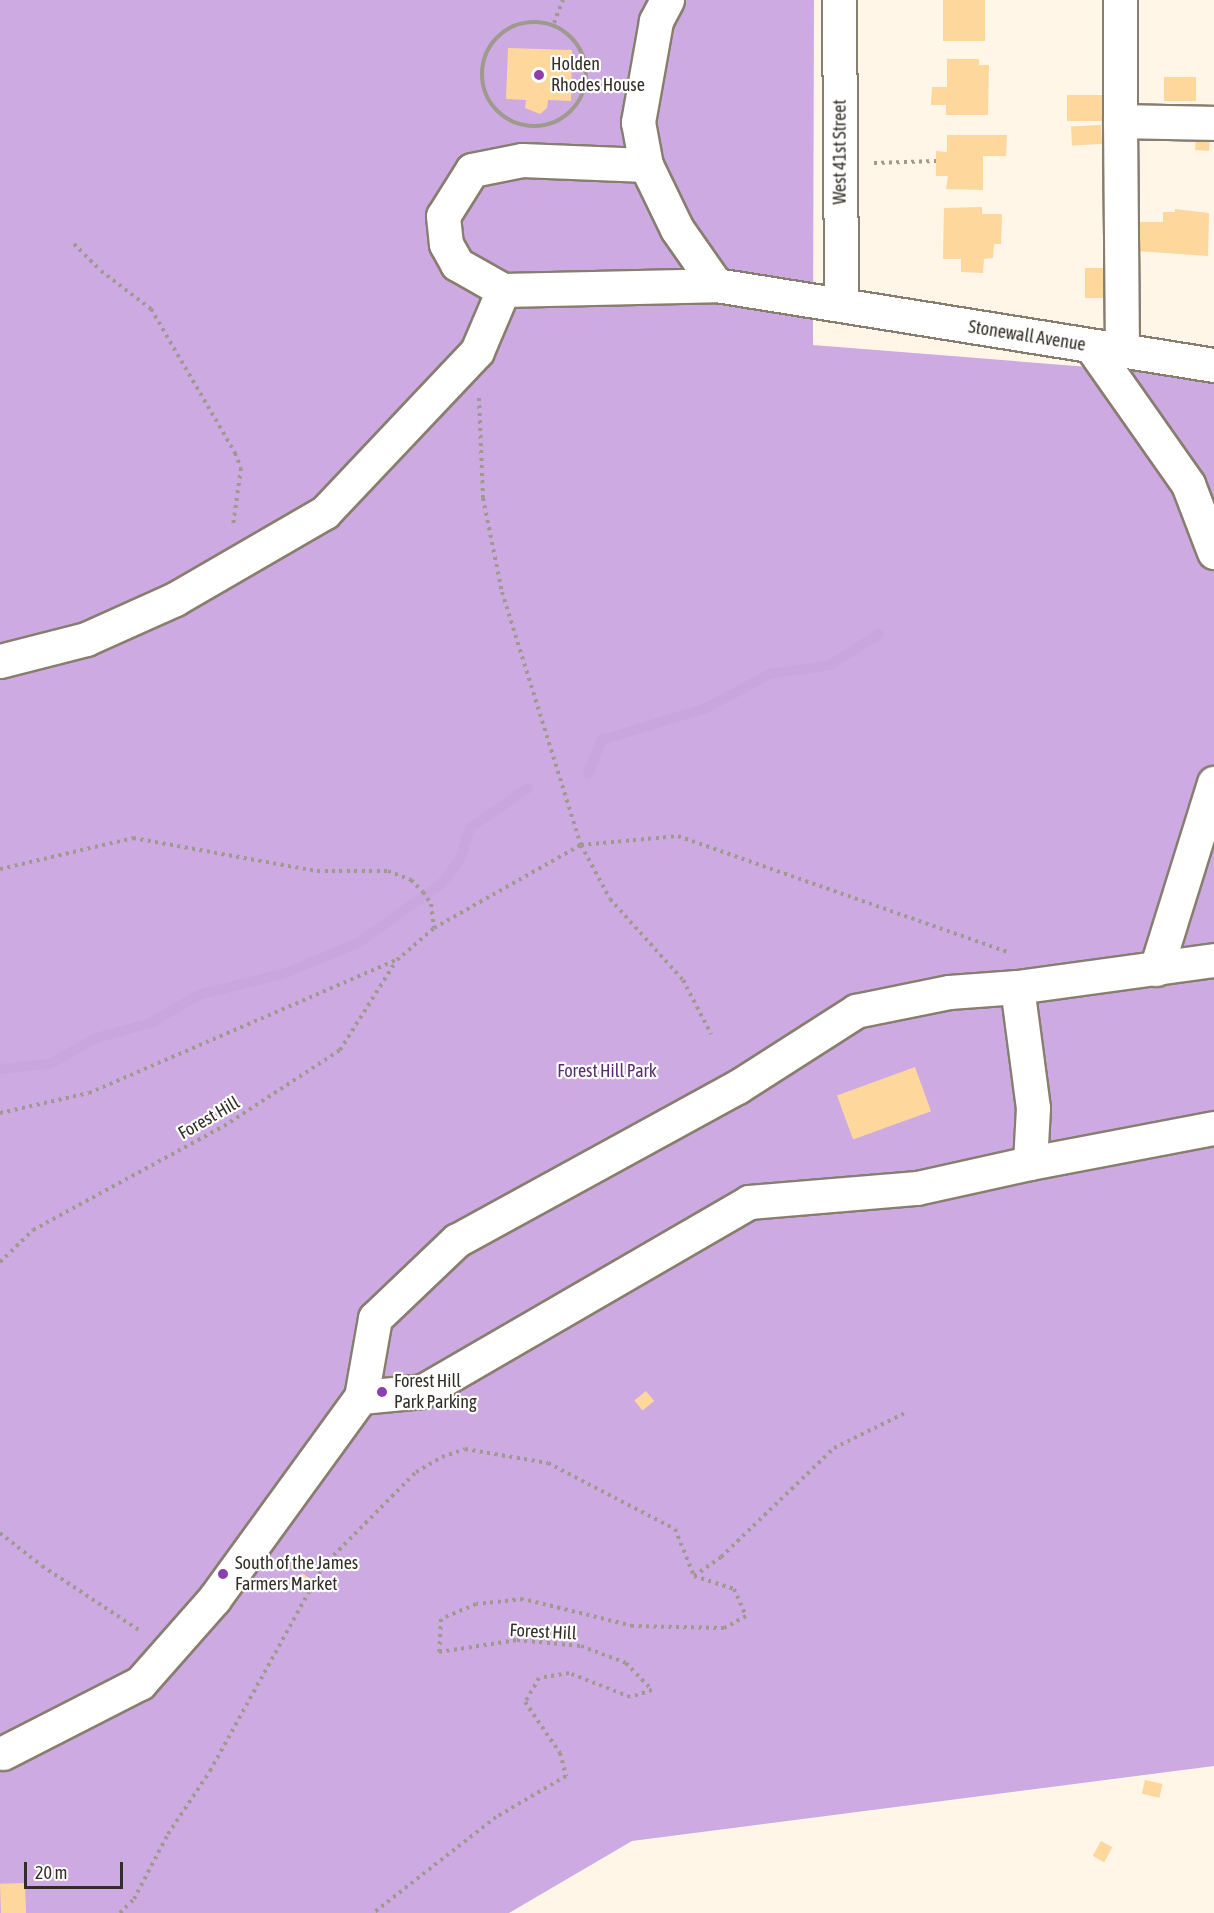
<!DOCTYPE html>
<html>
<head>
<meta charset="utf-8">
<style>
  body { margin:0 }
  #map { position:relative; width:1214px; height:1913px; overflow:hidden; background:#fff6e8; font-family:"Asap Condensed",sans-serif }
  div>[style] { position:absolute }
  .forest>* { inset:0; background:#ceaae2 }
  .stream>* { height:10px; margin:-5px; padding:0 5px; transform-origin:5px; border-radius:5px; background:#caa6de }
  .building>* { inset:0; background:#fdd79b; transform-origin:0 0 }
  .path>* { height:4px; margin-top:-2px; transform-origin:0; background:repeating-linear-gradient(90deg,#a0998e 0 3px,transparent 0 7.5px) }
  .path>.ring { margin:-2px; padding:0; box-sizing:content-box; background:none; border:4px solid #a0998e; border-radius:50% }
  .roads { filter:drop-shadow(2px 0 #887e6f) drop-shadow(-2px 0 #887e6f) drop-shadow(0 2px #887e6f) drop-shadow(0 -2px #887e6f) }
  .minor>* { height:33px; margin:-16.5px; padding:0 16.5px; transform-origin:16.5px; border-radius:16.5px; background:#fff }
  .dots>* { width:16px; height:16px; translate:-50% -50%; box-sizing:border-box; border:3px solid #fff; border-radius:50% }
  span { translate:-50% -50%; white-space:nowrap; text-align:center; line-height:1.15; -webkit-text-stroke:4.5px #fff; paint-order:stroke }
  .poi-label { font-size:18px; color:#322e27 }
  .left { translate:0 -50%; text-align:left }
  .street-label { font-size:18px; color:#322e27 }
  .park-label { font-size:18px; color:#592c6f }
  .scale { position:absolute; left:24px; top:1862px; width:99px; height:27px; box-sizing:border-box; border:3px solid #322e27; border-top:0; padding-left:8px; font-size:18px; line-height:21px; white-space:nowrap; color:#322e27; -webkit-text-stroke:4px #fff; paint-order:stroke }
</style>
</head>
<body>
<div id="map">
  <div class="forest">
    <i style="clip-path:polygon(0 0,814px 0,813px 345px,1214px 377px,1214px 1766px,632px 1841px,509px 1913px,0 1913px)"></i>
  </div>
  <div class="stream">
    <i style="left:588px;top:774px;width:37px;rotate:-68deg"></i>
    <i style="left:602px;top:740px;width:109px;rotate:-17.1deg"></i>
    <i style="left:706px;top:708px;width:72px;rotate:-28deg"></i>
    <i style="left:770px;top:674px;width:61px;rotate:-8.5deg"></i>
    <i style="left:830px;top:665px;width:58px;rotate:-32.3deg"></i>
    <i style="left:0;top:1069px;width:50px;rotate:-5.7deg"></i>
    <i style="left:50px;top:1064px;width:53px;rotate:-29.5deg"></i>
    <i style="left:96px;top:1038px;width:57px;rotate:-15.3deg"></i>
    <i style="left:151px;top:1023px;width:55px;rotate:-30.8deg"></i>
    <i style="left:198px;top:995px;width:88px;rotate:-13.9deg"></i>
    <i style="left:283px;top:974px;width:81px;rotate:-22.5deg"></i>
    <i style="left:358px;top:943px;width:102px;rotate:-35.4deg"></i>
    <i style="left:441px;top:884px;width:31px;rotate:-52deg"></i>
    <i style="left:460px;top:860px;width:34px;rotate:-73deg"></i>
    <i style="left:470px;top:828px;width:70px;rotate:-34.6deg"></i>
  </div>
  <div class="building">
    <i style="left:943px;top:0;width:42px;height:41px"></i>
    <i style="clip-path:polygon(508px 48px,572px 50px,571px 101px,548px 100px,547px 108px,540px 114px,525px 108px,526px 100px,506px 99px)"></i>
    <i style="clip-path:polygon(947px 59px,979px 59px,979px 65px,989px 65px,988px 115px,946px 115px,946px 105px,931px 105px,932px 87px,947px 87px)"></i>
    <i style="left:1164px;top:77px;width:32px;height:24px"></i>
    <i style="left:1067px;top:95px;width:37px;height:26px"></i>
    <i style="left:1101px;top:125px;width:19px;height:30px;rotate:87deg"></i>
    <i style="clip-path:polygon(947px 135px,1007px 135px,1006px 156px,983px 156px,983px 190px,946px 189px,948px 176px,936px 176px,936px 151px,947px 152px)"></i>
    <i style="left:1196px;top:136px;width:14px;height:14px;rotate:4deg"></i>
    <i style="clip-path:polygon(982px 207px,982px 214px,1002px 214px,1001px 244px,994px 244px,993px 258px,984px 259px,983px 273px,961px 272px,961px 259px,943px 259px,944px 208px)"></i>
    <i style="clip-path:polygon(1175px 209px,1209px 213px,1208px 256px,1137px 251px,1138px 222px,1163px 222px,1163px 212px,1175px 212px)"></i>
    <i style="left:1085px;top:268px;width:18px;height:30px"></i>
    <i style="left:915px;top:1067px;width:47px;height:83px;rotate:70deg"></i>
    <i style="left:646px;top:1391px;width:13px;height:15px;rotate:51deg"></i>
    <i style="left:302px;top:1573px;width:11px;height:14px;rotate:34deg"></i>
    <i style="left:1145px;top:1780px;width:18px;height:14px;rotate:13deg"></i>
    <i style="left:1101px;top:1841px;width:13px;height:17px;rotate:29deg"></i>
    <i style="left:25px;top:1883px;width:30px;height:25px;rotate:88deg"></i>
  </div>
  <div class="path">
    <i class="ring" style="left:482px;top:22px;width:100px;height:100px"></i>
    <i style="left:554px;top:23px;width:25px;rotate:-69deg"></i>
    <i style="left:874px;top:163px;width:62px;rotate:-1.8deg"></i>
    <i style="left:74px;top:244px;width:38px;rotate:45deg"></i>
    <i style="left:101px;top:271px;width:63px;rotate:37.2deg"></i>
    <i style="left:151px;top:309px;width:167px;rotate:59.7deg"></i>
    <i style="left:235px;top:453px;width:16px;rotate:68deg"></i>
    <i style="left:241px;top:468px;width:59px;rotate:97.9deg"></i>
    <i style="left:479px;top:398px;width:100px;rotate:87.7deg"></i>
    <i style="left:483px;top:498px;width:96px;rotate:78.6deg"></i>
    <i style="left:502px;top:592px;width:265px;rotate:72.7deg"></i>
    <i style="left:581px;top:845px;width:61px;rotate:61.8deg"></i>
    <i style="left:610px;top:899px;width:109px;rotate:48deg"></i>
    <i style="left:683px;top:980px;width:61px;rotate:62.6deg"></i>
    <i style="left:0;top:869px;width:137px;rotate:-13.1deg"></i>
    <i style="left:133px;top:838px;width:187px;rotate:10.2deg"></i>
    <i style="left:317px;top:871px;width:71px"></i>
    <i style="left:388px;top:871px;width:25px;rotate:21deg"></i>
    <i style="left:411px;top:880px;width:17px;rotate:45deg"></i>
    <i style="left:423px;top:892px;width:14px;rotate:56deg"></i>
    <i style="left:431px;top:904px;width:24px;rotate:83deg"></i>
    <i style="left:0;top:1113px;width:91px;rotate:-12.7deg"></i>
    <i style="left:89px;top:1093px;width:335px;rotate:-23.4deg"></i>
    <i style="left:397px;top:960px;width:49px;rotate:-40.9deg"></i>
    <i style="left:434px;top:928px;width:169px;rotate:-29.5deg"></i>
    <i style="left:581px;top:845px;width:97px;rotate:-5.3deg"></i>
    <i style="left:678px;top:836px;width:352px;rotate:19.4deg"></i>
    <i style="left:0;top:1262px;width:46px;rotate:-44.1deg"></i>
    <i style="left:33px;top:1230px;width:217px;rotate:-28.6deg"></i>
    <i style="left:224px;top:1126px;width:139px;rotate:-33.2deg"></i>
    <i style="left:340px;top:1050px;width:105px;rotate:-57.8deg"></i>
    <i style="left:0;top:1533px;width:53px;rotate:38.2deg"></i>
    <i style="left:42px;top:1566px;width:120px;rotate:33.4deg"></i>
    <i style="left:694px;top:1576px;width:33px;rotate:-35deg"></i>
    <i style="left:721px;top:1557px;width:157px;rotate:-44deg"></i>
    <i style="left:834px;top:1448px;width:81px;rotate:-26.3deg"></i>
    <i style="left:120px;top:1913px;width:20px;rotate:-45deg"></i>
    <i style="left:134px;top:1899px;width:73px;rotate:-62.4deg"></i>
    <i style="left:168px;top:1834px;width:76px;rotate:-56.3deg"></i>
    <i style="left:210px;top:1771px;width:234px;rotate:-61.1deg"></i>
    <i style="left:323px;top:1566px;width:132px;rotate:-45.3deg"></i>
    <i style="left:416px;top:1472px;width:30px;rotate:-30deg"></i>
    <i style="left:442px;top:1457px;width:24px;rotate:-19deg"></i>
    <i style="left:465px;top:1449px;width:84px;rotate:9.6deg"></i>
    <i style="left:548px;top:1463px;width:143px;rotate:27.5deg"></i>
    <i style="left:675px;top:1529px;width:51px;rotate:68deg"></i>
    <i style="left:694px;top:1576px;width:42px;rotate:18deg"></i>
    <i style="left:734px;top:1589px;width:30px;rotate:66deg"></i>
    <i style="left:746px;top:1616px;width:25px;rotate:151deg"></i>
    <i style="left:724px;top:1628px;width:91px;rotate:-178.7deg"></i>
    <i style="left:633px;top:1626px;width:113px;rotate:-166.2deg"></i>
    <i style="left:523px;top:1599px;width:47px;rotate:173.9deg"></i>
    <i style="left:476px;top:1604px;width:38px;rotate:157deg"></i>
    <i style="left:441px;top:1619px;width:33px;rotate:93deg"></i>
    <i style="left:439px;top:1652px;width:79px;rotate:-8.7deg"></i>
    <i style="left:517px;top:1640px;width:64px;rotate:5.4deg"></i>
    <i style="left:581px;top:1646px;width:48px;rotate:20.7deg"></i>
    <i style="left:626px;top:1663px;width:37px;rotate:46deg"></i>
    <i style="left:652px;top:1690px;width:23px;rotate:162deg"></i>
    <i style="left:630px;top:1697px;width:66px;rotate:-158.5deg"></i>
    <i style="left:569px;top:1673px;width:30px;rotate:171deg"></i>
    <i style="left:539px;top:1678px;width:28px;rotate:120deg"></i>
    <i style="left:525px;top:1702px;width:62px;rotate:55.5deg"></i>
    <i style="left:560px;top:1753px;width:24px;rotate:75deg"></i>
    <i style="left:566px;top:1776px;width:81px;rotate:149.6deg"></i>
    <i style="left:496px;top:1817px;width:156px;rotate:142deg"></i>
  </div>
  <div class="roads">
    <div class="minor">
      <i style="left:667px;top:0;width:24px;rotate:118deg"></i>
      <i style="left:656px;top:21px;width:103px;rotate:100.1deg"></i>
      <i style="left:638px;top:122px;width:44px;rotate:79.5deg"></i>
      <i style="left:646px;top:165px;width:71px;rotate:64.2deg"></i>
      <i style="left:677px;top:229px;width:68px;rotate:55.1deg"></i>
      <i style="left:716px;top:285px;width:504px;rotate:9.13deg"></i>
      <i style="left:839px;top:0;width:305px;rotate:89.6deg"></i>
      <i style="left:1120px;top:121px;width:121px;rotate:-90deg"></i>
      <i style="left:646px;top:165px;width:124px;rotate:-177.7deg"></i>
      <i style="left:522px;top:160px;width:51px;rotate:168.7deg"></i>
      <i style="left:472px;top:170px;width:54px;rotate:122.2deg"></i>
      <i style="left:443px;top:216px;width:28px;rotate:84deg"></i>
      <i style="left:446px;top:244px;width:23px;rotate:61deg"></i>
      <i style="left:457px;top:264px;width:53px;rotate:29.5deg"></i>
      <i style="left:503px;top:290px;width:213px;rotate:-1.3deg"></i>
      <i style="left:1091px;top:346px;width:169px;rotate:54.9deg"></i>
      <i style="left:1188px;top:484px;width:73px;rotate:69.1deg"></i>
      <i style="left:1122px;top:351px;width:230px;rotate:-90.5deg"></i>
      <i style="left:1120px;top:121px;width:94px;rotate:1.2deg"></i>
      <i style="left:0;top:661px;width:89px;rotate:-14.3deg"></i>
      <i style="left:86px;top:639px;width:98px;rotate:-24.2deg"></i>
      <i style="left:175px;top:599px;width:173px;rotate:-30.1deg"></i>
      <i style="left:325px;top:512px;width:221px;rotate:-46.6deg"></i>
      <i style="left:477px;top:351px;width:66px;rotate:-66.9deg"></i>
      <i style="left:1156px;top:969px;width:195px;rotate:-72.7deg"></i>
      <i style="left:1017px;top:987px;width:199px;rotate:-7.8deg"></i>
      <i style="left:1030px;top:1163px;width:187px;rotate:-10.8deg"></i>
      <i style="left:3px;top:1753px;width:154px;rotate:-27.1deg"></i>
      <i style="left:140px;top:1683px;width:112px;rotate:-48.6deg"></i>
      <i style="left:214px;top:1599px;width:250px;rotate:-54deg"></i>
      <i style="left:361px;top:1397px;width:62px;rotate:-5.5deg"></i>
      <i style="left:423px;top:1391px;width:377px;rotate:-30.1deg"></i>
      <i style="left:749px;top:1202px;width:169px;rotate:-4.8deg"></i>
      <i style="left:917px;top:1188px;width:116px;rotate:-12.5deg"></i>
      <i style="left:1030px;top:1163px;width:55px;rotate:-86.9deg"></i>
      <i style="left:1033px;top:1108px;width:122px;rotate:-97.5deg"></i>
      <i style="left:1017px;top:987px;width:68px;rotate:175.8deg"></i>
      <i style="left:949px;top:992px;width:95px;rotate:168.5deg"></i>
      <i style="left:856px;top:1011px;width:141px;rotate:147.4deg"></i>
      <i style="left:737px;top:1087px;width:319px;rotate:151.3deg"></i>
      <i style="left:457px;top:1240px;width:113px;rotate:136.4deg"></i>
      <i style="left:375px;top:1318px;width:80px;rotate:100deg"></i>
    </div>
  </div>
  <div class="dots">
    <i style="left:539px;top:75px;background:#8c3fb0"></i>
    <i style="left:382px;top:1392px;background:#8c3fb0"></i>
    <i style="left:223px;top:1574px;background:#8c3fb0"></i>
  </div>
  <div class="poi-label">
    <span class="left" style="left:551px;top:75px">Holden<br>Rhodes House</span>
    <span class="left" style="left:394px;top:1392px">Forest Hill<br>Park Parking</span>
    <span class="left" style="left:235px;top:1574px">South of the James<br>Farmers Market</span>
  </div>
  <div class="street-label">
    <span style="left:840px;top:152px;rotate:-90deg">West 41st Street</span>
    <span style="left:1027px;top:336px;rotate:9deg">Stonewall Avenue</span>
    <span style="left:209px;top:1118px;rotate:-30deg">Forest Hill</span>
    <span style="left:543px;top:1632px;rotate:3deg">Forest Hill</span>
  </div>
  <div class="park-label">
    <span style="left:607px;top:1071px">Forest Hill Park</span>
  </div>
  <div class="scale">20 m</div>
</div>
</body>
</html>
